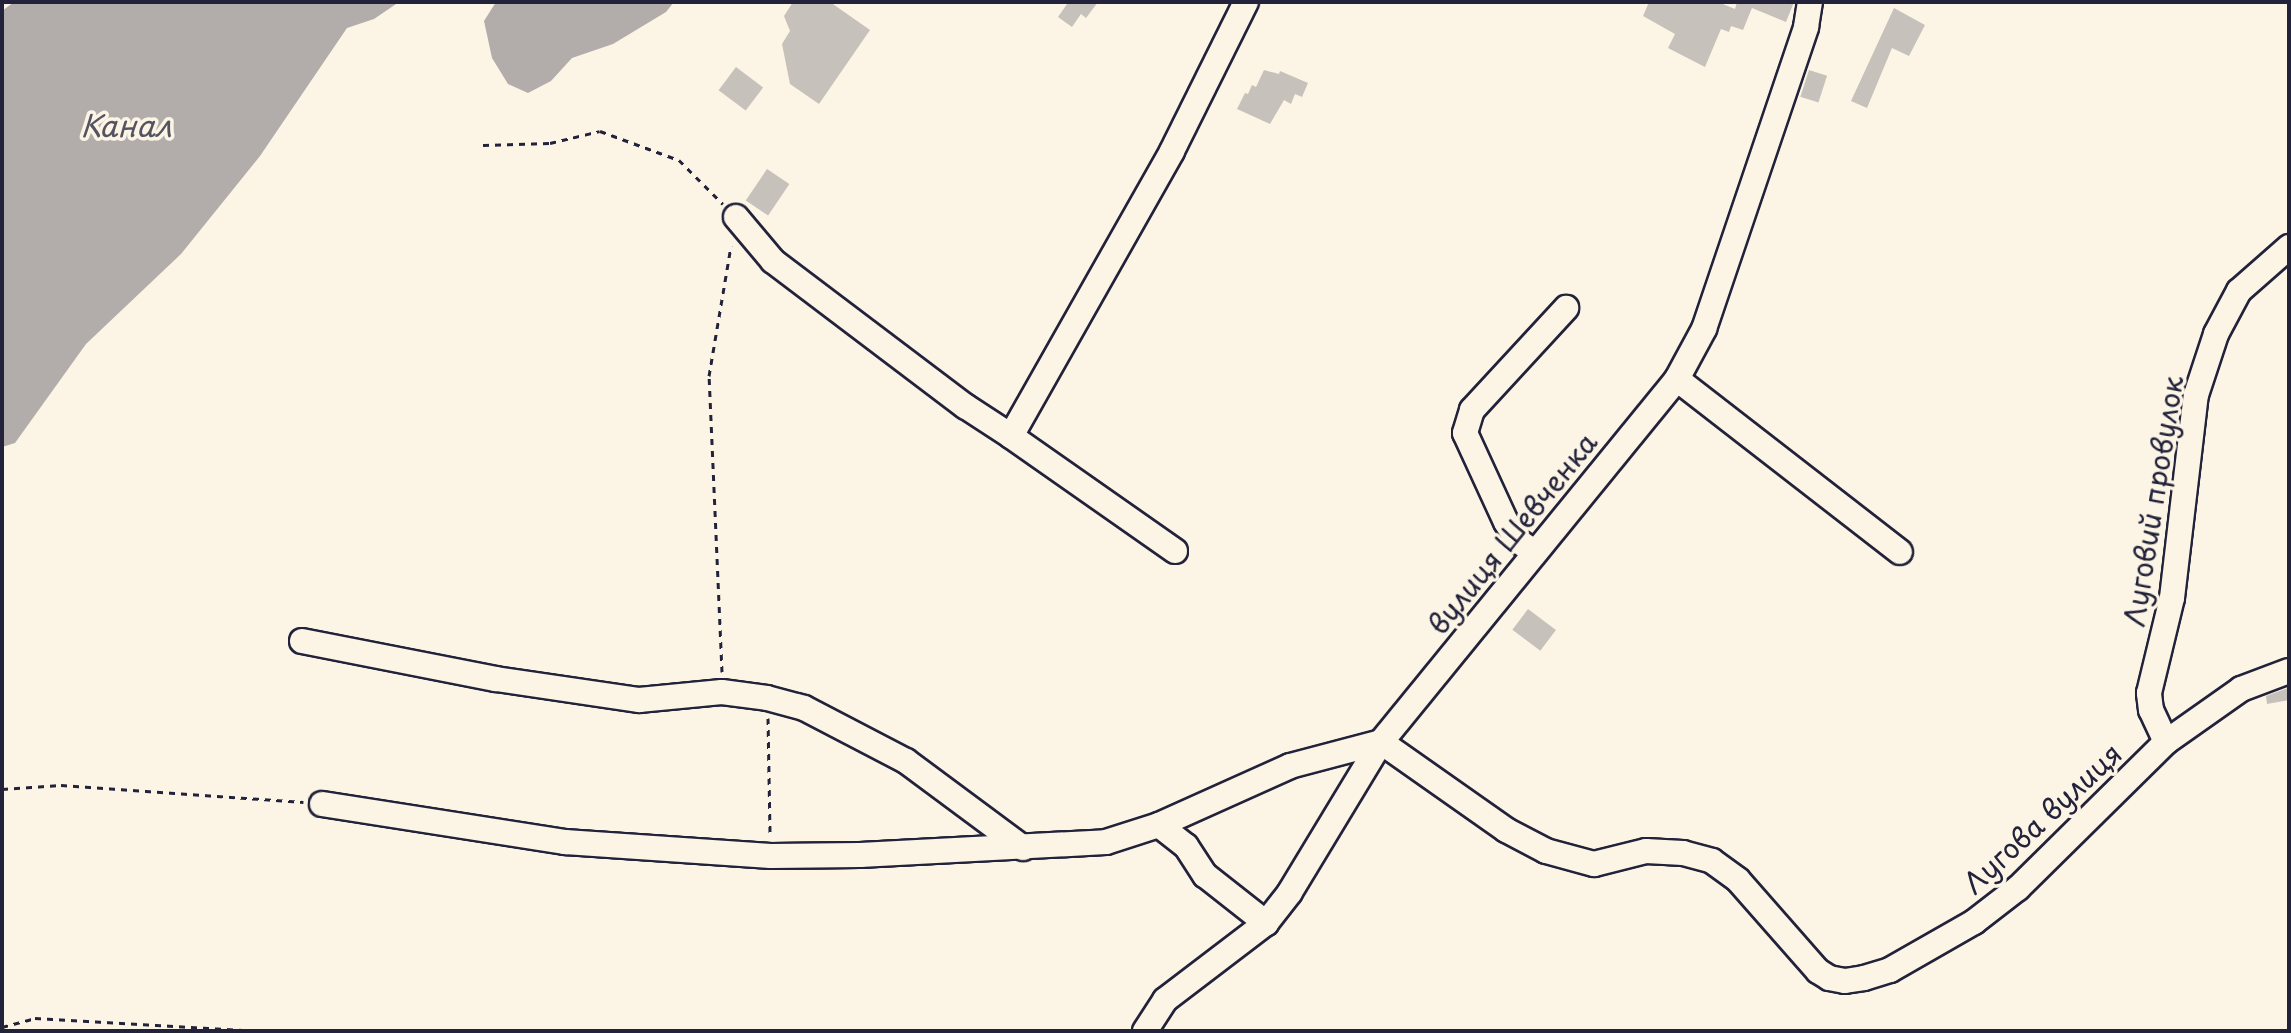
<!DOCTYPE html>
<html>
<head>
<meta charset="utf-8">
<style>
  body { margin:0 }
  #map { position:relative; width:2291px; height:1033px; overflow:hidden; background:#fcf5e5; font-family:"Playpen Sans",sans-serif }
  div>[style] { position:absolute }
  .water>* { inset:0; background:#b2adab }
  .building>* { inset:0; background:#c6c1bb; transform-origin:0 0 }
  .path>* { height:3px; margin-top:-1.5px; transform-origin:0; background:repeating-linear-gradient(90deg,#22223b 0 6px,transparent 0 12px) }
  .roads { filter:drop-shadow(2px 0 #22223b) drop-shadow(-2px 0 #22223b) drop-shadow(0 2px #22223b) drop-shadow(0 -2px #22223b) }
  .minor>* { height:24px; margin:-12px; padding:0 12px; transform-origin:12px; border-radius:12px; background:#fcf5e5 }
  span { translate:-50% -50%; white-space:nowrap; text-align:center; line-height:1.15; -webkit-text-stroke:7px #fcf5e5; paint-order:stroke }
  .street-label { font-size:28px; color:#22223b }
  .water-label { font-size:30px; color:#545362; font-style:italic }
  .frame { position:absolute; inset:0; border:4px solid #22223b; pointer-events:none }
</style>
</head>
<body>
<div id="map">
  <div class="water">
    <i style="clip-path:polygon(14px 2px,399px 2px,374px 19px,347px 28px,260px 156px,181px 254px,86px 344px,15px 443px,2px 447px,2px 11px)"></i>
    <i style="clip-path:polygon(496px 2px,674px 2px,666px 12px,613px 44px,572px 58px,551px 81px,528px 93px,508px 84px,492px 58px,484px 21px)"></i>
  </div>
  <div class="building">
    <i style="clip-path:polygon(793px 2px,830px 2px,870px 30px,819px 104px,790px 84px,782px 44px,790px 31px,784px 16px)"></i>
    <i style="clip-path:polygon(1065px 2px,1098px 2px,1086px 18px,1081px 14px,1072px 27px,1058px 17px,1067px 4px)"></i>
    <i style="clip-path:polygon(1649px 2px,1718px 2px,1735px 9px,1737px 2px,1794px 2px,1786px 22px,1752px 8px,1743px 30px,1731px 26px,1729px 32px,1721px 29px,1705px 67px,1668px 48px,1675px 34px,1643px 16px)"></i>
    <i style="clip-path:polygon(1894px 8px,1925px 25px,1909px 56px,1892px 48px,1867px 108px,1851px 101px)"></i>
    <i style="left:736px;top:67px;width:34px;height:29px;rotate:37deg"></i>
    <i style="clip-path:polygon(1264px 70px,1279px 74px,1280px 71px,1308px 83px,1302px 97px,1295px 94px,1291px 104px,1284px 100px,1270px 124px,1237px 109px,1245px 93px,1248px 94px,1252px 85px,1256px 87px)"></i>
    <i style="left:1809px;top:70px;width:19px;height:28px;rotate:18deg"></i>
    <i style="left:767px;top:169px;width:27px;height:38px;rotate:34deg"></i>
    <i style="left:1528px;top:609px;width:35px;height:26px;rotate:37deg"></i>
    <i style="clip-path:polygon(2288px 688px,2289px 700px,2267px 704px,2266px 696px)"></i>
  </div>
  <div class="path">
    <i style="left:483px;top:145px;width:67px;rotate:-1.7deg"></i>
    <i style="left:550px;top:143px;width:51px;rotate:-13.5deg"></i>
    <i style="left:600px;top:131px;width:84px;rotate:20.2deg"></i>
    <i style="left:679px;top:160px;width:62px;rotate:45deg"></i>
    <i style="left:722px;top:672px;width:296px;rotate:-92.5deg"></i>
    <i style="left:709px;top:376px;width:132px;rotate:-80.4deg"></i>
    <i style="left:768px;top:718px;width:116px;rotate:89deg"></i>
    <i style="left:2px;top:789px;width:59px;rotate:-3.9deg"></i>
    <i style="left:61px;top:785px;width:243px;rotate:4deg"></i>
    <i style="left:2px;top:1027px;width:34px;rotate:-15deg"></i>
    <i style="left:35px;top:1018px;width:227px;rotate:3.3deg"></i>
  </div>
  <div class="roads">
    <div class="minor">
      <i style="left:736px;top:217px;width:57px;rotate:49.9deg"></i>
      <i style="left:773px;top:261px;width:241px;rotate:37.1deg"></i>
      <i style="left:965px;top:406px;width:55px;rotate:33.1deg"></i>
      <i style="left:1677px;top:379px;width:282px;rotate:37.8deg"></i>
      <i style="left:1175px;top:551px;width:200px;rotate:-145deg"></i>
      <i style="left:1011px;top:436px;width:327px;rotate:-60.5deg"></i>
      <i style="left:1172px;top:151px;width:166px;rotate:-63.6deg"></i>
      <i style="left:1534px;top:552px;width:19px;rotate:-145deg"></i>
      <i style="left:1518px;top:541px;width:22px;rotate:-122deg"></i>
      <i style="left:1506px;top:522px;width:98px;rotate:-114.7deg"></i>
      <i style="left:1465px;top:433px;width:24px;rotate:-73deg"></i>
      <i style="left:1472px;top:410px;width:139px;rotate:-47.3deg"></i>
      <i style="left:302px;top:641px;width:198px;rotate:11.1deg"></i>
      <i style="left:496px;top:679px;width:145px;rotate:8.4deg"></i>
      <i style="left:639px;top:700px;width:83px;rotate:-5.5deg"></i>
      <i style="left:722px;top:692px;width:45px;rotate:7.6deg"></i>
      <i style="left:767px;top:698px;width:38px;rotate:15deg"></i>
      <i style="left:804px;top:708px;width:115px;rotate:27.5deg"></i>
      <i style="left:906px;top:761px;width:146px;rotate:36.6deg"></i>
      <i style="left:2166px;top:742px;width:35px;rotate:-115deg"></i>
      <i style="left:2151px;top:710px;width:17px;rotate:-97deg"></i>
      <i style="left:2149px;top:693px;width:98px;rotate:-76.4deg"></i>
      <i style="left:2172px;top:598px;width:204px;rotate:-83.3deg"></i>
      <i style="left:2196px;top:395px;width:64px;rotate:-71.8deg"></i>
      <i style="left:2216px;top:334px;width:49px;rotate:-61.9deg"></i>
      <i style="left:2239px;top:291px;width:67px;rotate:-41.3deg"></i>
      <i style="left:322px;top:804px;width:246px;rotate:8.9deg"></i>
      <i style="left:565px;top:842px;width:206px;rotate:3.9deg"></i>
      <i style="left:771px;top:856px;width:89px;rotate:-0.6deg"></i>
      <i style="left:860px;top:855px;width:246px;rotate:-3deg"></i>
      <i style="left:1106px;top:842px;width:56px;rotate:-17.8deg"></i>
      <i style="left:1159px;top:825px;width:34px;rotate:38deg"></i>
      <i style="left:1186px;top:846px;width:35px;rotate:57deg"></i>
      <i style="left:1205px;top:875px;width:78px;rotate:38.2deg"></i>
      <i style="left:1159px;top:825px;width:144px;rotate:-24.2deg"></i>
      <i style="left:1290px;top:766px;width:94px;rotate:-14.8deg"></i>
      <i style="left:1381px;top:742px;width:153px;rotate:35.1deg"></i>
      <i style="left:1506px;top:830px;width:45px;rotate:27.7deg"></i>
      <i style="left:1546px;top:851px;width:50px;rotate:15.2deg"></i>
      <i style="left:1594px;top:864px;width:54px;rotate:-14deg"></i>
      <i style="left:1646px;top:851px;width:37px;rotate:3deg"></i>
      <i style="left:1683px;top:853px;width:30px;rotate:15deg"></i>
      <i style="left:1712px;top:861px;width:32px;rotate:36deg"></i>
      <i style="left:1738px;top:880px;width:121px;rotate:48.7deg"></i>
      <i style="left:1818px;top:971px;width:13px;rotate:32deg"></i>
      <i style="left:1829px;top:978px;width:16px;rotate:11deg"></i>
      <i style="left:1845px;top:981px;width:19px;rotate:-9deg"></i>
      <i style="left:1864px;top:978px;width:27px;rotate:-17deg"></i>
      <i style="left:1890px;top:970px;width:97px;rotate:-29.7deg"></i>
      <i style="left:1974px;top:922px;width:56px;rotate:-37.7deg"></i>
      <i style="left:2018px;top:888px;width:208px;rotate:-44.6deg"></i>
      <i style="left:2166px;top:742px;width:92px;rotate:-35.2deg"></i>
      <i style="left:2241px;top:689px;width:51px;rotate:-20.6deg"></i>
      <i style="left:1145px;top:1031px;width:37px;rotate:-57deg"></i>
      <i style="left:1165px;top:1000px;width:127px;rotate:-37.3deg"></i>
      <i style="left:1266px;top:923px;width:39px;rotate:-52deg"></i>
      <i style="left:1290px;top:892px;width:175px;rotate:-58.8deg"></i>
      <i style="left:1381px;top:742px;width:468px;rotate:-50.8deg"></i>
      <i style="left:1677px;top:379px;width:57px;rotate:-61.6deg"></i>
      <i style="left:1704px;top:329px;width:319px;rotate:-71.3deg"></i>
      <i style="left:1806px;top:27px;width:25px;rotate:-81deg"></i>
    </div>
  </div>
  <div class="street-label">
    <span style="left:2153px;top:501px;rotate:-81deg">Луговий провулок</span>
    <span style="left:1512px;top:533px;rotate:-51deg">вулиця Шевченка</span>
    <span style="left:2042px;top:818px;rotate:-43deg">Лугова вулиця</span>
  </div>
  <div class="water-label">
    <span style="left:126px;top:125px">Канал</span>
  </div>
  <div class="frame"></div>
</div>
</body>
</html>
